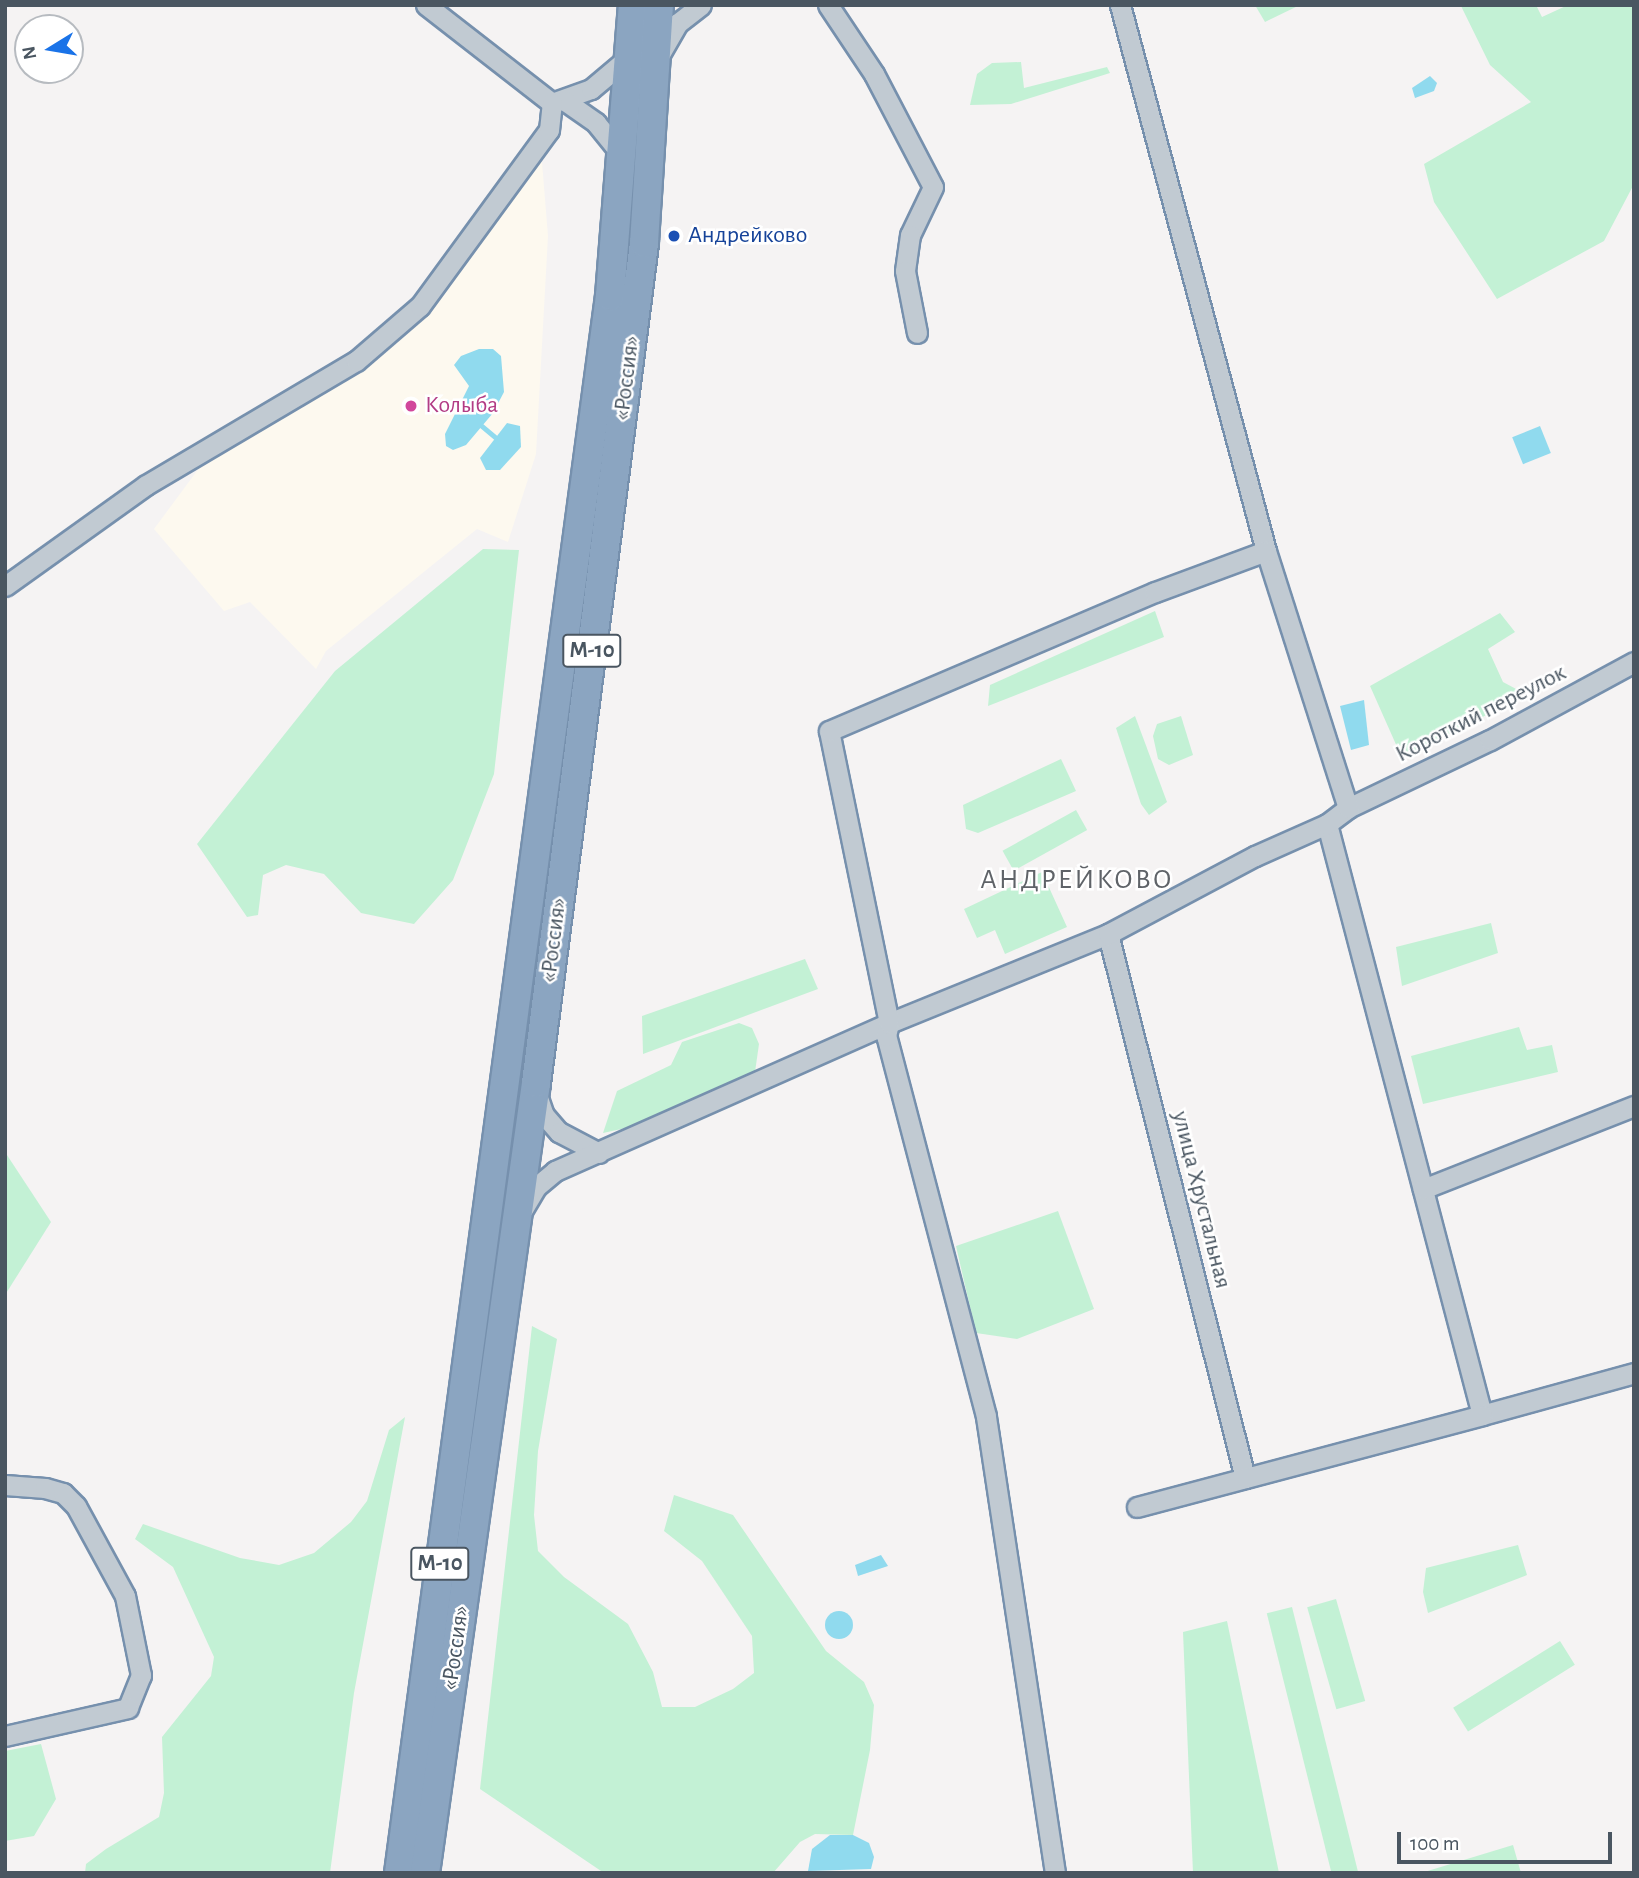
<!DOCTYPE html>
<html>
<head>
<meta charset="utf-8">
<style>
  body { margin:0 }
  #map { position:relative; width:1639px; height:1878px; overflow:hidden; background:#f5f3f3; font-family:"Alegreya Sans",sans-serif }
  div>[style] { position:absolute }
  .commercial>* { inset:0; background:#fdf9ef }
  .green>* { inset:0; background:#c3f1d5; transform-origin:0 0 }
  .water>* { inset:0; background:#90daee; transform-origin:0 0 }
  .round { border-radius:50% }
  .stream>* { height:4.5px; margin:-2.25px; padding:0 2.25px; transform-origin:2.25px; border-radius:2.25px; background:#90daee }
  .roads { filter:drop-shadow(2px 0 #7690ad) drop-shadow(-2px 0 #7690ad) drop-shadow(0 2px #7690ad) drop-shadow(0 -2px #7690ad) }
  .minor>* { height:19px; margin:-9.5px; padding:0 9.5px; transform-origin:9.5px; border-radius:9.5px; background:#c1cad2 }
  .highway>* { height:28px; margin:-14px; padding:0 14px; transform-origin:14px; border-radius:14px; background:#8ba5c1 }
  .dots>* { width:19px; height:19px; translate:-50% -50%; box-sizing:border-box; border:4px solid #fff; border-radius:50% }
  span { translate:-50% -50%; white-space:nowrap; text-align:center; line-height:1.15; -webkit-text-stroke:5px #fff; paint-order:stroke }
  .shield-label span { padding:2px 5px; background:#fff; border:2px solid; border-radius:5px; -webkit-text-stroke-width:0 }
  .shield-label { font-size:23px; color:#4a5661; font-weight:700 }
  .transit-label { font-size:24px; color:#164399 }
  .left { translate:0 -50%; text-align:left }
  .street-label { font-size:24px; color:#4a5661 }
  .hotel-label { font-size:24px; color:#b23c85 }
  .quarter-label { font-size:28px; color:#5f6368; letter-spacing:2px }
  .frame { position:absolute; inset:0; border:7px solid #4a5661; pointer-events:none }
  .north { position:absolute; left:14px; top:14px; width:70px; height:70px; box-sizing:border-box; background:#fff; border:2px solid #b7bbc0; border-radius:50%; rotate:259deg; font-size:19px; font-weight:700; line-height:28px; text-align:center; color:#4a5661 }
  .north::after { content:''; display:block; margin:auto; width:24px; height:32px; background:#1a73e8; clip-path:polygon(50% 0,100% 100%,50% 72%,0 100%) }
  .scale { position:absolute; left:1397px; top:1832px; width:215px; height:32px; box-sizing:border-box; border:4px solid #4a5661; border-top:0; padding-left:9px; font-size:21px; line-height:24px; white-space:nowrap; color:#4a5661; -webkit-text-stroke:5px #fff; paint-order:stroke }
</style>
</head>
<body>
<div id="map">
  <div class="commercial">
    <i style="clip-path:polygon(535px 143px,542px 162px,548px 236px,536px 454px,508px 542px,477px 529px,326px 651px,316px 669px,250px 602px,224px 611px,154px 529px,211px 452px,356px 361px,413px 303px)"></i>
  </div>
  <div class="green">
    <i style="clip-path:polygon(1255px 5px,1300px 5px,1265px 22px)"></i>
    <i style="clip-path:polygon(1536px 5px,1542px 17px,1568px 5px,1634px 5px,1634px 184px,1604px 241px,1497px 299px,1434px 202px,1424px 164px,1531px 102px,1490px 65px,1461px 6px)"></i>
    <i style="clip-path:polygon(1021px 62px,1024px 88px,1107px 67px,1110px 73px,1011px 104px,970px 105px,977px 74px,992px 63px)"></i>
    <i style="clip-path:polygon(483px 549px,519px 550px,494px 774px,453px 880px,414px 924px,361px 913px,324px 874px,286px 865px,263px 875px,258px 915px,247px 917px,197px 844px,335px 671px)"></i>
    <i style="clip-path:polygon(1155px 611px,1164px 637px,988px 706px,990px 685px)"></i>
    <i style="clip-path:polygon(1500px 613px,1515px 632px,1488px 649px,1503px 682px,1518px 690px,1506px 705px,1402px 758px,1370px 686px)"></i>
    <i style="clip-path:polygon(1135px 716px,1167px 802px,1149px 815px,1141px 804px,1116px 728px)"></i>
    <i style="clip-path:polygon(1181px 716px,1193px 755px,1169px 765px,1158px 759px,1153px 736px,1157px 724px)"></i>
    <i style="clip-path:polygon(1061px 759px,1076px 791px,978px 833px,966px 829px,963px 805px)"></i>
    <i style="left:1076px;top:810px;width:23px;height:84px;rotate:61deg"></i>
    <i style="clip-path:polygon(1042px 872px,1067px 927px,1005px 954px,995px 930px,977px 938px,964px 909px)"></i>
    <i style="clip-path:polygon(1491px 923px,1498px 953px,1402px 986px,1396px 947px)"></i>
    <i style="clip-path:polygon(805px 959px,818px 989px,643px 1054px,642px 1016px)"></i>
    <i style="clip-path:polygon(739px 1023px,752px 1028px,759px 1044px,755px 1072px,626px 1128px,603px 1133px,617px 1091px,671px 1065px,682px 1042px)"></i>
    <i style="clip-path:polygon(1519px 1027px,1527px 1050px,1552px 1045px,1558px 1072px,1423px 1104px,1411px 1056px)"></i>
    <i style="clip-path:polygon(5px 1152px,51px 1222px,5px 1295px)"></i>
    <i style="clip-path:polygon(1058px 1211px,1094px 1309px,1017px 1339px,976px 1333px,956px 1246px)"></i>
    <i style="clip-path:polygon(532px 1326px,557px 1339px,538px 1451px,534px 1515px,538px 1551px,564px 1577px,628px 1624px,653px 1672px,662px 1707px,695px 1707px,733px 1689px,754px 1673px,752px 1636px,702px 1561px,664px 1531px,674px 1495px,733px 1515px,826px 1651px,864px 1682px,874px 1705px,870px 1750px,853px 1835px,815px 1834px,800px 1842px,773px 1873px,604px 1873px,480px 1789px)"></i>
    <i style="clip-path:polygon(405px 1417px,354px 1693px,330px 1873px,85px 1873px,86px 1864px,106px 1849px,159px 1817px,164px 1793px,162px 1737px,211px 1676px,214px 1657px,173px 1567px,135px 1539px,143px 1524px,240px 1558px,279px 1565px,314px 1553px,351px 1522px,367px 1501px,389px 1430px)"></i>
    <i style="clip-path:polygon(1518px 1545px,1527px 1575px,1428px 1613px,1423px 1592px,1426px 1568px)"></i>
    <i style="left:1336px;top:1599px;width:106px;height:30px;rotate:74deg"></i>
    <i style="left:1292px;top:1607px;width:274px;height:26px;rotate:76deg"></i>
    <i style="clip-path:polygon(1227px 1621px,1279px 1873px,1193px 1873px,1183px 1632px)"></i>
    <i style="left:1560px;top:1641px;width:28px;height:126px;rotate:58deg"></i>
    <i style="clip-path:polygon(41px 1744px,56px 1799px,34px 1836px,5px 1841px,5px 1751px)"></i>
    <i style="clip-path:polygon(1513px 1845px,1521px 1873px,1421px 1873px)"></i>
  </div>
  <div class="water">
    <i style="clip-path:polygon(1430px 76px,1437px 83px,1434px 91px,1415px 98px,1412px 88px)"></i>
    <i style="clip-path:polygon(479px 349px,493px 349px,501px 356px,504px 392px,493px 413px,466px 445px,453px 450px,446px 446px,445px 434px,469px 386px,454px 365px,461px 356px)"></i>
    <i style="clip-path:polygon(507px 423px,520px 426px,521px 447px,500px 470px,486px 470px,480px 458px)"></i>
    <i style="left:1540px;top:426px;width:29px;height:30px;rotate:68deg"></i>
    <i style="clip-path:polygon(1364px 700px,1369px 745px,1351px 750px,1340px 706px)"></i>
    <i style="clip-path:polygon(881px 1555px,888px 1566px,858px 1576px,855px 1565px)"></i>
    <i class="round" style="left:825px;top:1611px;width:28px;height:28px"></i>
    <i style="clip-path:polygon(830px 1835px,853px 1835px,869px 1843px,874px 1857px,871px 1869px,808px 1871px,812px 1849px)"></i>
  </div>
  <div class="stream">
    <i style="left:482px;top:426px;width:17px;rotate:40deg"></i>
  </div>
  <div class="roads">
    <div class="minor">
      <i style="left:426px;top:5px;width:160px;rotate:37.9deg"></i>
      <i style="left:552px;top:103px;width:41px;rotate:-19.7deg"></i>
      <i style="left:591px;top:89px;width:38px;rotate:-40deg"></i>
      <i style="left:828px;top:5px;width:83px;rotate:56.3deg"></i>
      <i style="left:874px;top:74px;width:127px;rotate:62.4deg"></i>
      <i style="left:933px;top:187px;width:53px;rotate:115.6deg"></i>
      <i style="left:910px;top:235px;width:36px;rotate:98deg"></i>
      <i style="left:905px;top:271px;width:63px;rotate:79deg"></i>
      <i style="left:660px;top:54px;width:36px;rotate:-60deg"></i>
      <i style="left:678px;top:23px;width:29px;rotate:-38deg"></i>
      <i style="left:565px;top:101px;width:38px;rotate:35deg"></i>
      <i style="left:596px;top:123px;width:28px;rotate:51deg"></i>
      <i style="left:5px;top:586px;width:173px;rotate:-35.6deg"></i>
      <i style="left:146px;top:485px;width:244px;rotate:-30.6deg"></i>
      <i style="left:356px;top:361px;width:84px;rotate:-40.7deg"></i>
      <i style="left:420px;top:306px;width:218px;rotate:-53.8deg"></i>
      <i style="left:549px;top:130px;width:27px;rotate:-84deg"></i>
      <i style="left:1348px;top:808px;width:157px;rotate:-25.6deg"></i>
      <i style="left:1490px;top:740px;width:164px;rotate:-28.4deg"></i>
      <i style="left:1327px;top:824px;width:611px;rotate:75.3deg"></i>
      <i style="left:1482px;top:1415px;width:158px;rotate:-15.4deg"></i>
      <i style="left:1108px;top:934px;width:561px;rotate:75.86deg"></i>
      <i style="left:537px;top:1095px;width:21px;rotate:71deg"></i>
      <i style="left:544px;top:1115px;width:23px;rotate:49deg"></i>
      <i style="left:559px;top:1132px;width:45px;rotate:27.7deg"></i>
      <i style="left:1423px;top:1189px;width:227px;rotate:-21.5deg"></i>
      <i style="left:523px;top:1209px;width:26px;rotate:-59deg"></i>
      <i style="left:536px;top:1187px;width:25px;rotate:-40deg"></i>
      <i style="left:555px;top:1171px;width:365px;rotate:-23.9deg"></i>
      <i style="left:889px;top:1023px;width:236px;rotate:-22.1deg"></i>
      <i style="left:1108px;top:934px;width:166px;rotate:-28deg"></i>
      <i style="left:1255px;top:856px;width:79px;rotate:-24deg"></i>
      <i style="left:1327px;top:824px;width:26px;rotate:-37deg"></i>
      <i style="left:1348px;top:808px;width:270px;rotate:-107.7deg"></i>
      <i style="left:1266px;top:551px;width:565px;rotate:-104.97deg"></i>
      <i style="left:5px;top:1485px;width:40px;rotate:4.3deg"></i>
      <i style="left:45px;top:1488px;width:19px;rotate:16deg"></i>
      <i style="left:63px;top:1493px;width:18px;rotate:45deg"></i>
      <i style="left:76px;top:1506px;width:102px;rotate:61.4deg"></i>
      <i style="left:125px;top:1596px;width:81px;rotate:78.6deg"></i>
      <i style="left:141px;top:1675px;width:35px;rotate:112deg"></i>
      <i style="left:128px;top:1708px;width:126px;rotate:167.2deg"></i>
      <i style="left:1137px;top:1507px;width:357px;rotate:-14.9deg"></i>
      <i style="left:1055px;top:1873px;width:462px;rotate:-98.6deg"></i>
      <i style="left:986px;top:1416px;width:393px;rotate:-104.7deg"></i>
      <i style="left:886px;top:1036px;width:13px;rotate:-77deg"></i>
      <i style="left:889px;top:1023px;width:298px;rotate:-101.6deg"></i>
      <i style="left:829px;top:731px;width:354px;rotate:-23.1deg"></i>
      <i style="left:1155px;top:592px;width:118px;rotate:-20.3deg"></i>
    </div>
    <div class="highway">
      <i style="left:399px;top:1873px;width:1591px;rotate:-82.38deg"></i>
      <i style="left:610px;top:296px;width:292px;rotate:-85.5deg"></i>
      <i style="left:425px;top:1873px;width:798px;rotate:-82deg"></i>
      <i style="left:536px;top:1083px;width:847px;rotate:-82.67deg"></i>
      <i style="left:644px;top:243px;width:238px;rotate:-86.4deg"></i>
    </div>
  </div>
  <div class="dots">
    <i style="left:674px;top:236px;background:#1a4fb4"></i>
    <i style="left:411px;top:406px;background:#d1479c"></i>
  </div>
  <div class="shield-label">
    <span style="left:592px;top:651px">М-10</span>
    <span style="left:440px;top:1564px">М-10</span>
  </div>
  <div class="transit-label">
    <span class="left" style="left:688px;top:236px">Андрейково</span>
  </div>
  <div class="street-label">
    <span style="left:627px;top:378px;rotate:-83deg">«Россия»</span>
    <span style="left:1481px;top:714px;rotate:-27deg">Короткий переулок</span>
    <span style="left:554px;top:940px;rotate:-83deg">«Россия»</span>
    <span style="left:1201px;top:1200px;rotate:76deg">улица Хрустальная</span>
    <span style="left:456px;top:1648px;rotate:-82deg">«Россия»</span>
  </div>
  <div class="hotel-label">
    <span class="left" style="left:425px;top:406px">Колыба</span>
  </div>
  <div class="quarter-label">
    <span style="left:1077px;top:880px">АНДРЕЙКОВО</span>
  </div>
  <div class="frame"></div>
  <div class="north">N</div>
  <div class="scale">100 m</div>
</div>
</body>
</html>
